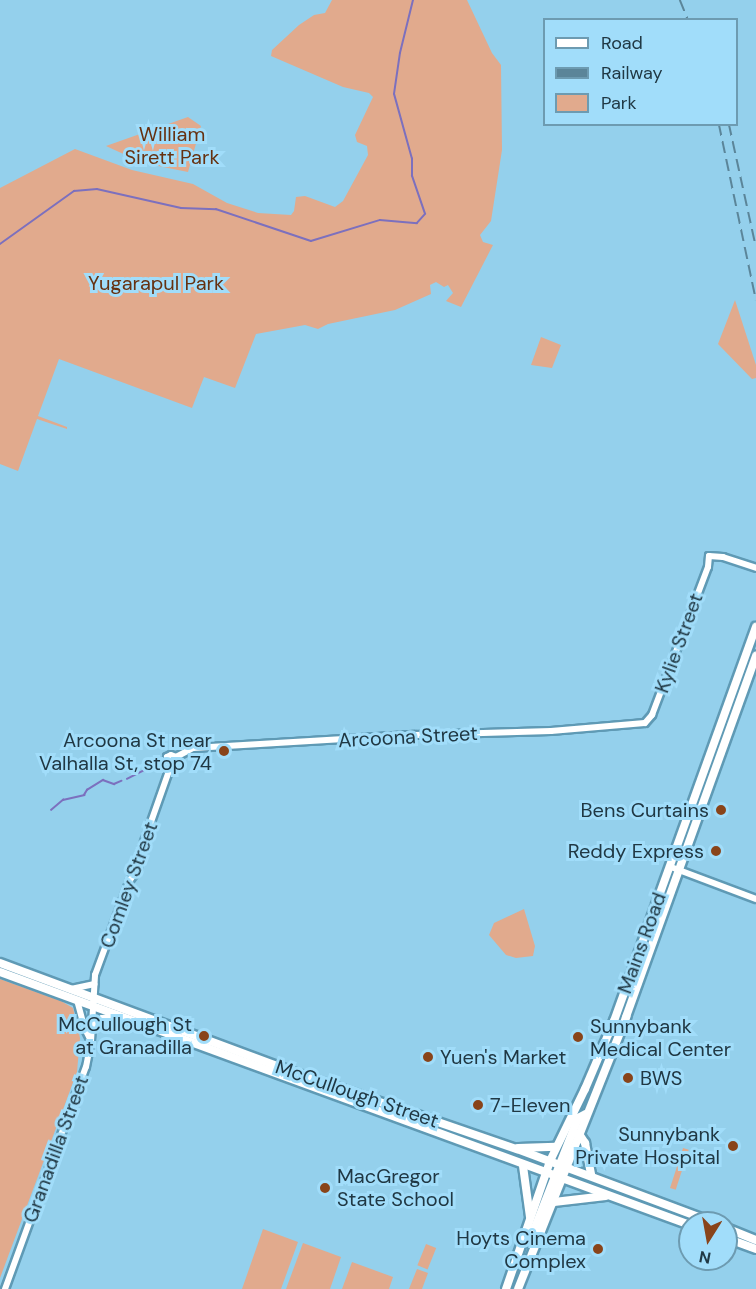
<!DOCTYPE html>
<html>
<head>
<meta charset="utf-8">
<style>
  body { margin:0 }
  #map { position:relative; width:756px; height:1289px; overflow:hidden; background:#94d0ec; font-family:"DM Sans",sans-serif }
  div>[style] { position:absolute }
  .green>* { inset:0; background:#e1aa8d; transform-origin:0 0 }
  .stream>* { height:1.5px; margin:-0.75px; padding:0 0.75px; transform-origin:0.75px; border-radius:0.75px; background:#7c70be }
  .roads { filter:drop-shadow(2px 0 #5f9ab5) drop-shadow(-2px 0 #5f9ab5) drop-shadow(0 2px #5f9ab5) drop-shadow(0 -2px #5f9ab5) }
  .minor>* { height:6px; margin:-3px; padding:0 3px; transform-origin:3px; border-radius:3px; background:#fff }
  .major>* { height:8px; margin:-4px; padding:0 4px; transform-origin:4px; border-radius:4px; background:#fff }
  .rail>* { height:1.5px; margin-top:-0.75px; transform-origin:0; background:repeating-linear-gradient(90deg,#5b8599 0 12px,transparent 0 18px) }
  .dots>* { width:16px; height:16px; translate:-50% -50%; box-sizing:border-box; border:3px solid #a1ddfa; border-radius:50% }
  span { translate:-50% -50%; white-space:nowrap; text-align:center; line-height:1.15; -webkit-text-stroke:6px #a1ddfa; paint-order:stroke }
  .park-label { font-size:20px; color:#663110 }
  .street-label { font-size:20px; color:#203844 }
  .poi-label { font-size:20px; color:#203844 }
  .right { translate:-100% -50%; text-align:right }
  .left { translate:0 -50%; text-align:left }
  .legend { position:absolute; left:543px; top:18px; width:195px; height:108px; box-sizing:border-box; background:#a1ddfa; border:2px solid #6d9bb1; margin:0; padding:8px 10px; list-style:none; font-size:18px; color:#203844 }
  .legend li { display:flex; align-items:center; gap:12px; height:30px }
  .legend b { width:30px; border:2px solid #6d9bb1 }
  .north { position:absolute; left:678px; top:1211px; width:60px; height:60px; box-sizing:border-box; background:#a1ddfa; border:2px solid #6d9bb1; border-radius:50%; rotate:191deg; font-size:16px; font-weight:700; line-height:24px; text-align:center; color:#203844 }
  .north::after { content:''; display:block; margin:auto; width:21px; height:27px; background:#89441a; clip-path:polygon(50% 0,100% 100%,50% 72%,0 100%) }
</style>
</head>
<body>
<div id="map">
  <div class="green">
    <i style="clip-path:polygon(332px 0,467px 0,492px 53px,501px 65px,502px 150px,491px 221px,480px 235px,483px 242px,493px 245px,461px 307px,446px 301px,453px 293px,448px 285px,444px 287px,436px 282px,430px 285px,431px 294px,395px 310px,328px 324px,318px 329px,305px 325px,256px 334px,235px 388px,204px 377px,192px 408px,59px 359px,38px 416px,67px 427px,67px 429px,37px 419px,18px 471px,0 464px,0 188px,75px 149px,132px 170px,193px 184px,227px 203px,258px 213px,291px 215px,294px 211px,296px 197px,305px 196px,335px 207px,343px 201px,368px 155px,367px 146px,357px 142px,355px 135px,373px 97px,369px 93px,343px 87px,271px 56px,272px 50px,299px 25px,314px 15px,325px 13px)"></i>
    <i style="clip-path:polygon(188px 117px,201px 126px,188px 172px,143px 163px,106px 146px)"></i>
    <i style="clip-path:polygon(735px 300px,756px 365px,756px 378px,752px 379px,718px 344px)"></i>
    <i style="clip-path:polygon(541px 337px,561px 345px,552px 368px,531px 365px)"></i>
    <i style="clip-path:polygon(524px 909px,535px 946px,533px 956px,516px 958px,506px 955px,489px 935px,494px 923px)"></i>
    <i style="clip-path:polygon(0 979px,61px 1001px,73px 1008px,80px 1038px,77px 1072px,0 1278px)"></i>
    <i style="left:683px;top:1148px;width:6px;height:42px;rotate:18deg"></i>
    <i style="clip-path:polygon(263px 1229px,298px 1242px,281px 1289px,242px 1289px)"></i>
    <i style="clip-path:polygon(303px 1243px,341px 1257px,330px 1289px,286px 1289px)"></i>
    <i style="left:426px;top:1244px;width:11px;height:23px;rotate:22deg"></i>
    <i style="clip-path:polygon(352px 1262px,393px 1277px,389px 1289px,342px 1289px)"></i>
    <i style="clip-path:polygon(417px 1269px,428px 1273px,422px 1289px,409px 1289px)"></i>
  </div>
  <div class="stream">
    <i style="left:0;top:244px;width:91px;rotate:-35.6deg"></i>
    <i style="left:74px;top:191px;width:23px;rotate:-5deg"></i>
    <i style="left:97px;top:189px;width:86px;rotate:12.7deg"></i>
    <i style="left:181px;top:208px;width:35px;rotate:2deg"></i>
    <i style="left:216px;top:209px;width:100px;rotate:18.6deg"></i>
    <i style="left:311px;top:241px;width:72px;rotate:-16.9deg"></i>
    <i style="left:380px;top:220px;width:37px;rotate:5deg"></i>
    <i style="left:417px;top:223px;width:12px;rotate:-48deg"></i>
    <i style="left:425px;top:214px;width:40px;rotate:-108.9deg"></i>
    <i style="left:412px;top:176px;width:17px;rotate:-90deg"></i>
    <i style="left:412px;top:159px;width:67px;rotate:-105.5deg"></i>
    <i style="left:394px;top:94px;width:41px;rotate:-81.7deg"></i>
    <i style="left:400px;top:53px;width:55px;rotate:-76.2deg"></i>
    <i style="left:127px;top:779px;width:35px;rotate:-27deg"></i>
    <i style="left:51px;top:810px;width:16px;rotate:-40deg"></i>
    <i style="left:63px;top:800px;width:22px;rotate:-13deg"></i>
    <i style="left:84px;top:795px;width:6px;rotate:-59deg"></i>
    <i style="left:87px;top:790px;width:19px;rotate:-32deg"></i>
    <i style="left:103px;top:780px;width:12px;rotate:20deg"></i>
    <i style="left:114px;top:784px;width:8px;rotate:-23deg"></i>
  </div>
  <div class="roads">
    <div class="minor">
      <i style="left:176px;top:757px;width:19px;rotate:-28deg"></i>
      <i style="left:193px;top:748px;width:222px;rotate:-3.4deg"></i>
      <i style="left:415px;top:735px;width:136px;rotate:-1.7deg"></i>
      <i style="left:551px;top:731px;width:94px;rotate:-4.9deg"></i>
      <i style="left:645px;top:723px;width:11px;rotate:-49deg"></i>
      <i style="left:652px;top:715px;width:158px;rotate:-69.3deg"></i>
      <i style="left:708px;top:567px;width:11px;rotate:-85deg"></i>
      <i style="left:709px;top:556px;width:14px;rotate:4deg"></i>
      <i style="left:723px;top:557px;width:35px;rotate:18deg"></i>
      <i style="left:171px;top:765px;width:5px;rotate:-143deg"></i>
      <i style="left:167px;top:762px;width:5px;rotate:-90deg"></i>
      <i style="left:167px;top:757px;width:4px;rotate:-27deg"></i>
      <i style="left:171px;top:755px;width:5px;rotate:22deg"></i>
      <i style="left:671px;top:867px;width:91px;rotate:20.6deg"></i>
      <i style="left:71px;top:989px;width:24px;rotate:-12deg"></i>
      <i style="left:77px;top:1000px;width:30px;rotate:75deg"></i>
      <i style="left:85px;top:1029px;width:13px;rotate:63deg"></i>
      <i style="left:92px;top:1027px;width:13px;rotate:-42deg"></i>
      <i style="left:102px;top:1018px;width:15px;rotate:-4deg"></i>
      <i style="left:5px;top:1289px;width:236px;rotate:-70deg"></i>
      <i style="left:86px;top:1067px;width:26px;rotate:-79deg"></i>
      <i style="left:91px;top:1041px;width:66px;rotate:-86.5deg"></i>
      <i style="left:95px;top:975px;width:101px;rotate:-69.8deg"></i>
      <i style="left:130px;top:880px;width:14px;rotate:-54deg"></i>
      <i style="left:138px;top:869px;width:13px;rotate:-86deg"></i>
      <i style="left:139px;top:856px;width:96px;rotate:-70.6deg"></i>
    </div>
    <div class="major">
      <i style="left:0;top:963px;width:306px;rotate:20.4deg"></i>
      <i style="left:287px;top:1070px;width:243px;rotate:19deg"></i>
      <i style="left:517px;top:1149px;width:211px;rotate:20.5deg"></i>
      <i style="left:0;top:972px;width:735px;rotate:20.14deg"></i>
      <i style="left:579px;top:1134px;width:11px;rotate:56deg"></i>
      <i style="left:585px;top:1143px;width:33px;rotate:79deg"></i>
      <i style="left:518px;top:1148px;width:38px;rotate:-2deg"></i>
      <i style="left:523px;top:1166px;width:51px;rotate:82.2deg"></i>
      <i style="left:554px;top:1202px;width:52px;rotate:-6.6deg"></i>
      <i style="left:726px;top:1228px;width:32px;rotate:22deg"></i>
      <i style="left:726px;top:1238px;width:32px;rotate:20deg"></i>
      <i style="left:524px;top:1242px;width:11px;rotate:-41deg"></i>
      <i style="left:532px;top:1235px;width:126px;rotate:-68.5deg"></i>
      <i style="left:578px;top:1118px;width:9px;rotate:-27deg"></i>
      <i style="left:506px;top:1289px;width:135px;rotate:-71deg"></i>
      <i style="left:550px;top:1161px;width:80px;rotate:-64.1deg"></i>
      <i style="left:585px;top:1089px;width:74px;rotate:-66.9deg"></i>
      <i style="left:614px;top:1021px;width:419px;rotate:-70.2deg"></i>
      <i style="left:518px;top:1289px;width:293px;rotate:-68.3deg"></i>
      <i style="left:626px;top:1017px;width:384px;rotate:-70.2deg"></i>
    </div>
  </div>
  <div class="rail">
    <i style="left:680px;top:0;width:22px;rotate:68deg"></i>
    <i style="left:719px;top:124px;width:180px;rotate:78.1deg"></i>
    <i style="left:729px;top:124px;width:126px;rotate:77.6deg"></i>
  </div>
  <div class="dots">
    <i style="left:224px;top:751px;background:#89441a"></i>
    <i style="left:721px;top:810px;background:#89441a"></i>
    <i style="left:716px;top:851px;background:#89441a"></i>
    <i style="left:204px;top:1036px;background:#89441a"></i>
    <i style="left:578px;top:1037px;background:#89441a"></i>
    <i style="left:428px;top:1057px;background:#89441a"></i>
    <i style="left:628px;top:1078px;background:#89441a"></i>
    <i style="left:478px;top:1105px;background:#89441a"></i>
    <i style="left:733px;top:1146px;background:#89441a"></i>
    <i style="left:325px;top:1188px;background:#89441a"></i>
    <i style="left:598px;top:1249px;background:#89441a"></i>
  </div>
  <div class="park-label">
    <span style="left:172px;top:146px">William<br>Sirett Park</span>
    <span style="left:156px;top:283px">Yugarapul Park</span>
  </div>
  <div class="street-label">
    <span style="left:679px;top:643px;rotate:-70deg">Kylie Street</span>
    <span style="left:408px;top:737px;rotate:-3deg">Arcoona Street</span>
    <span style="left:129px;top:885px;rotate:-70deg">Comley Street</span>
    <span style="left:642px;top:943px;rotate:-70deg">Mains Road</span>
    <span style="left:357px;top:1094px;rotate:19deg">McCullough Street</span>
    <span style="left:56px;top:1149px;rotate:-70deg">Granadilla Street</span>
  </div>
  <div class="poi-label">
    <span class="right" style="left:212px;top:752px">Arcoona St near<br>Valhalla St, stop 74</span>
    <span class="right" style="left:709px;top:810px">Bens Curtains</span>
    <span class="right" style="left:704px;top:851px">Reddy Express</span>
    <span class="right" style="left:192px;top:1036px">McCullough St<br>at Granadilla</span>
    <span class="left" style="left:590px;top:1038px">Sunnybank<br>Medical Center</span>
    <span class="left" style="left:440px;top:1057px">Yuen's Market</span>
    <span class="left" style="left:640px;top:1078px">BWS</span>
    <span class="left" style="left:490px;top:1105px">7-Eleven</span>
    <span class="right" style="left:720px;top:1146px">Sunnybank<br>Private Hospital</span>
    <span class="left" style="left:337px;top:1188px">MacGregor<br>State School</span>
    <span class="right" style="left:586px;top:1250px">Hoyts Cinema<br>Complex</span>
  </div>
  <ul class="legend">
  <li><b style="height:8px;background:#fff"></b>Road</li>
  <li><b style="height:8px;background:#5b8599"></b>Railway</li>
  <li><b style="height:16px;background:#e1aa8d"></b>Park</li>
  </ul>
  <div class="north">N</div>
</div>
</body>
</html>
